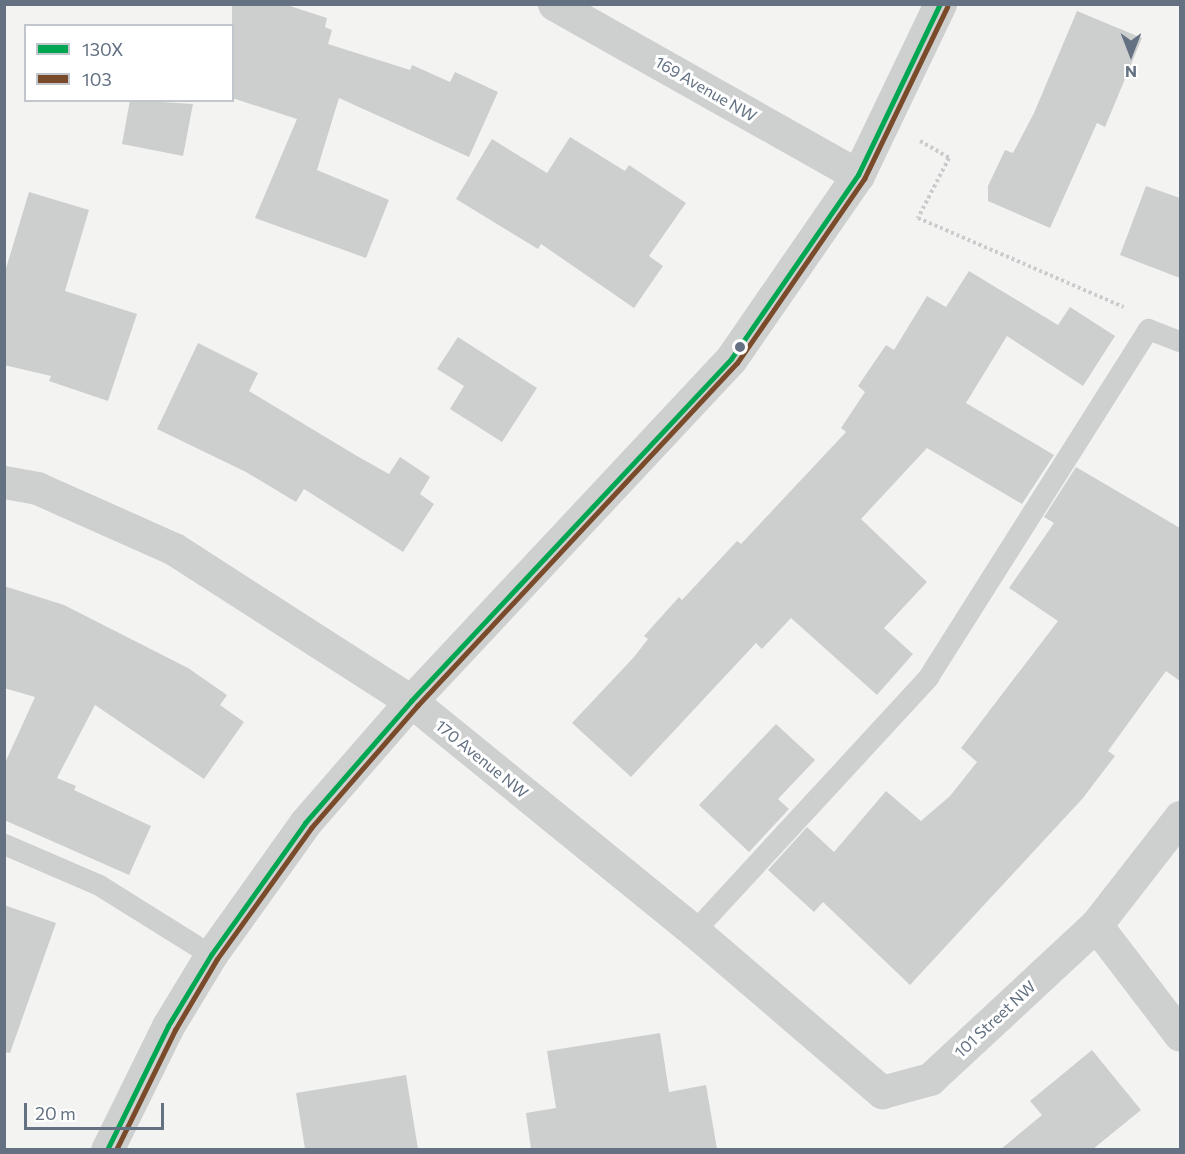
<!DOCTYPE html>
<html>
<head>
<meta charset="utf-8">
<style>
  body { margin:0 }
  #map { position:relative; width:1185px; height:1154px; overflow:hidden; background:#f3f4f2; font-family:Commissioner,sans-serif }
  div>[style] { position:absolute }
  .building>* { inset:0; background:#cdcfcf }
  .path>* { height:4px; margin-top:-2px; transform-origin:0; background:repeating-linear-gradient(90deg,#cacbcc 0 3px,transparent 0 6px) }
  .service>* { height:21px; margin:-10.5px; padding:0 10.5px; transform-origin:10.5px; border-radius:10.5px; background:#cecfcf }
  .minor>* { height:33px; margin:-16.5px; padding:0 16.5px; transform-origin:16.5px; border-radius:16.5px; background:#cecfcf }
  .tertiary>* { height:33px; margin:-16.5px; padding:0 16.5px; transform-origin:16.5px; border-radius:16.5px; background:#cecfcf }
  .bus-1>* { height:4.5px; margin:-2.25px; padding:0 2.25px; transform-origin:2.25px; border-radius:2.25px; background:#00a651 }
  .bus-2>* { height:4.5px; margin:-2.25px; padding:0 2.25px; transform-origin:2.25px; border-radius:2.25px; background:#7a4b2a }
  .dots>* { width:16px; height:16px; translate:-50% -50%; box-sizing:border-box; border:3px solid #fff; border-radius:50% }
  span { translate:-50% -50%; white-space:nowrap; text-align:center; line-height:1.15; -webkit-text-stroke:6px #fff; paint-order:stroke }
  .street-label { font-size:16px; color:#637182 }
  .frame { position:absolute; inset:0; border:6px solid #637182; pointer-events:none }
  .legend { position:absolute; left:24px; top:24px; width:210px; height:78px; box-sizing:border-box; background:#fff; border:2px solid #c1c6cd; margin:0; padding:8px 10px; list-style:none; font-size:18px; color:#637182 }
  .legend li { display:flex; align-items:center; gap:12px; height:30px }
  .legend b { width:30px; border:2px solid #c1c6cd }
  .north { position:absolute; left:1101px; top:24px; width:60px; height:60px; -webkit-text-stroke:4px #fff; paint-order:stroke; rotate:180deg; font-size:16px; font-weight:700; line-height:24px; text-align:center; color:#637182 }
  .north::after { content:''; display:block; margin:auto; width:21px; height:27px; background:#637182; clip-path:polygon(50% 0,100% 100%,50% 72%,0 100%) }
  .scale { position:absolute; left:24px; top:1103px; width:140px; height:27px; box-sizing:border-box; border:3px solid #637182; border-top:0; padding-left:8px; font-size:18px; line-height:21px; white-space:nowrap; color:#637182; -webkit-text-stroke:4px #fff; paint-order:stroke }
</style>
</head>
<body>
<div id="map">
  <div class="building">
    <i style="clip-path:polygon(232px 4px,284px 4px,327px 18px,325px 27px,332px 30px,328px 44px,410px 70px,412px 65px,450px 82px,455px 72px,498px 92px,469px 157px,339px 98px,317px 170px,389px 200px,366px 258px,255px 218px,297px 119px,232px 98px)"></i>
    <i style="clip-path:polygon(1077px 11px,1142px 38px,1105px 127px,1097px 123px,1050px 228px,988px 201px,988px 186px,1005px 150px,1013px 153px,1034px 113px)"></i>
    <i style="clip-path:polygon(130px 100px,193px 104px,183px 156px,122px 144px)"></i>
    <i style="clip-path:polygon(570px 137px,625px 171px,629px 165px,686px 203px,649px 256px,663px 266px,634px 308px,541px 244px,538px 249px,456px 199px,492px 139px,547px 173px)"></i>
    <i style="clip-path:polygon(1146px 186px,1180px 198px,1180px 278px,1120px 255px)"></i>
    <i style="clip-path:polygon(29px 192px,89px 210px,65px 291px,137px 314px,108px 401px,49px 381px,51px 376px,4px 365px,4px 275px)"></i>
    <i style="clip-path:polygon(969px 271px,1058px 325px,1070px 307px,1115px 336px,1083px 386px,1007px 336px,966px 403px,1054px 455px,1022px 504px,927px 448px,861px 519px,927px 582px,884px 628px,913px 654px,877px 695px,791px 618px,762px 649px,756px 643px,631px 777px,572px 723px,634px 657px,648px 639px,644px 636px,679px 597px,682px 600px,737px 541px,741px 544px,846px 432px,841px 428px,865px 392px,858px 386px,886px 345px,894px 350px,927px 296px,946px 307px)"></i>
    <i style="clip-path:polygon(458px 337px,537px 388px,502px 442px,450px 409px,464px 386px,437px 369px)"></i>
    <i style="clip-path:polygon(198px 343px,258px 373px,249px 391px,357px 456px,389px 474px,400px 457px,430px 477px,420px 494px,434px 504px,403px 552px,304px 489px,296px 502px,246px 472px,157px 429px)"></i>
    <i style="clip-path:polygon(1076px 467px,1180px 528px,1180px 681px,1166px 671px,1108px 751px,1115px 756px,1083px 798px,910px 985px,823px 902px,814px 912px,768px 870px,807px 827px,834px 852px,886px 791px,921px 821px,950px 796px,977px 762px,961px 748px,1058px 621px,1009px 588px,1054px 523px,1044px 517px)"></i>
    <i style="clip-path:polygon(4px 586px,64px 605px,188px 668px,227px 695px,220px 705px,244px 722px,204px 779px,95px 705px,57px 778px,76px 786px,74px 790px,151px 826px,129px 875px,4px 820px,4px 765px,35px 697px,4px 688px)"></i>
    <i style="clip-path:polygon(776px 724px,815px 760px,778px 799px,789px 809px,749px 852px,699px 805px)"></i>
    <i style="clip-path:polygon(4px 905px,56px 923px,10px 1053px,4px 1052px)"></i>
    <i style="clip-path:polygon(660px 1033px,669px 1092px,706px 1085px,717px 1149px,531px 1149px,526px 1113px,556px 1108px,547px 1051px)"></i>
    <i style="clip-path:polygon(1092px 1050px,1141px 1110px,1093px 1149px,1001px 1149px,1042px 1115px,1030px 1101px)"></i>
    <i style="clip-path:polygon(406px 1075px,418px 1149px,305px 1149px,296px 1093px)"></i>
  </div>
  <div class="path">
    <i style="left:920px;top:141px;width:34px;rotate:30deg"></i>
    <i style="left:949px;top:158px;width:68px;rotate:117.3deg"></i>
    <i style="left:918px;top:218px;width:224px;rotate:23.4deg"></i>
  </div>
  <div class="service">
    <i style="left:4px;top:844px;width:103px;rotate:23.3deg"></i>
    <i style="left:99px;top:885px;width:132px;rotate:32deg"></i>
    <i style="left:694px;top:931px;width:345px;rotate:-47.3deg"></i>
    <i style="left:928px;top:677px;width:412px;rotate:-57.7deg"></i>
    <i style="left:1148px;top:329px;width:34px;rotate:21deg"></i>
  </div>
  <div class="minor">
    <i style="left:554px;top:4px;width:349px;rotate:29.4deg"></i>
    <i style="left:4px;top:482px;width:34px;rotate:10deg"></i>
    <i style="left:37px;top:488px;width:150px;rotate:24deg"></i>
    <i style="left:174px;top:549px;width:282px;rotate:32.7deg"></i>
    <i style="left:411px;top:701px;width:365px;rotate:39.1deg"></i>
    <i style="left:694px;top:931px;width:248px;rotate:40.6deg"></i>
    <i style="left:882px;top:1092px;width:50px;rotate:-15.2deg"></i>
    <i style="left:930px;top:1079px;width:226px;rotate:-42.9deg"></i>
    <i style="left:1096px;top:925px;width:137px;rotate:-52.1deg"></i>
    <i style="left:1096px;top:925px;width:138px;rotate:52.6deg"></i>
  </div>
  <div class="tertiary">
    <i style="left:107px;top:1150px;width:138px;rotate:-63.8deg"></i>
    <i style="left:168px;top:1026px;width:83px;rotate:-58.8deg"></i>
    <i style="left:211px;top:955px;width:162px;rotate:-54.5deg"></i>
    <i style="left:305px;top:823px;width:162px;rotate:-49deg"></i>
    <i style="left:411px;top:701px;width:468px;rotate:-46.9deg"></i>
    <i style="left:731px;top:359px;width:224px;rotate:-55.4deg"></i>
    <i style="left:858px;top:175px;width:190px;rotate:-64.4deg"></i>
  </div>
  <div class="bus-1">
    <i style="left:107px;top:1150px;width:138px;rotate:-63.8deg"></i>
    <i style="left:168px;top:1026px;width:83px;rotate:-58.8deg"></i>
    <i style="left:211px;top:955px;width:162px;rotate:-54.5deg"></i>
    <i style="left:305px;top:823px;width:162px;rotate:-49deg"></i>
    <i style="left:411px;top:701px;width:468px;rotate:-46.9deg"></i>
    <i style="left:731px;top:359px;width:224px;rotate:-55.4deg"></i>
    <i style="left:858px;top:175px;width:190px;rotate:-64.4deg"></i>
  </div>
  <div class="bus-2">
    <i style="left:116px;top:1150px;width:134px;rotate:-63.8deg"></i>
    <i style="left:175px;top:1030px;width:82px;rotate:-59.4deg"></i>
    <i style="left:217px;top:959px;width:161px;rotate:-54.3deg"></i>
    <i style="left:311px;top:828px;width:162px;rotate:-49deg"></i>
    <i style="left:417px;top:706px;width:469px;rotate:-47deg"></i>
    <i style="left:737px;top:363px;width:224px;rotate:-55.4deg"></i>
    <i style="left:864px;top:179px;width:191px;rotate:-64.2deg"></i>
  </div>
  <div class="dots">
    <i style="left:740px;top:347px;background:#637182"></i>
  </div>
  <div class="street-label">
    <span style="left:706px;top:89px;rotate:30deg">169 Avenue NW</span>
    <span style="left:482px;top:759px;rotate:39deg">170 Avenue NW</span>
    <span style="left:995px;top:1019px;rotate:-43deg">101 Street NW</span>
  </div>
  <div class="frame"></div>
  <ul class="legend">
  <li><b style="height:8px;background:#00a651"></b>130X</li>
  <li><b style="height:8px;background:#7a4b2a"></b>103</li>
  </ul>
  <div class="north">N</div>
  <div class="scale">20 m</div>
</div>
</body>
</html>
